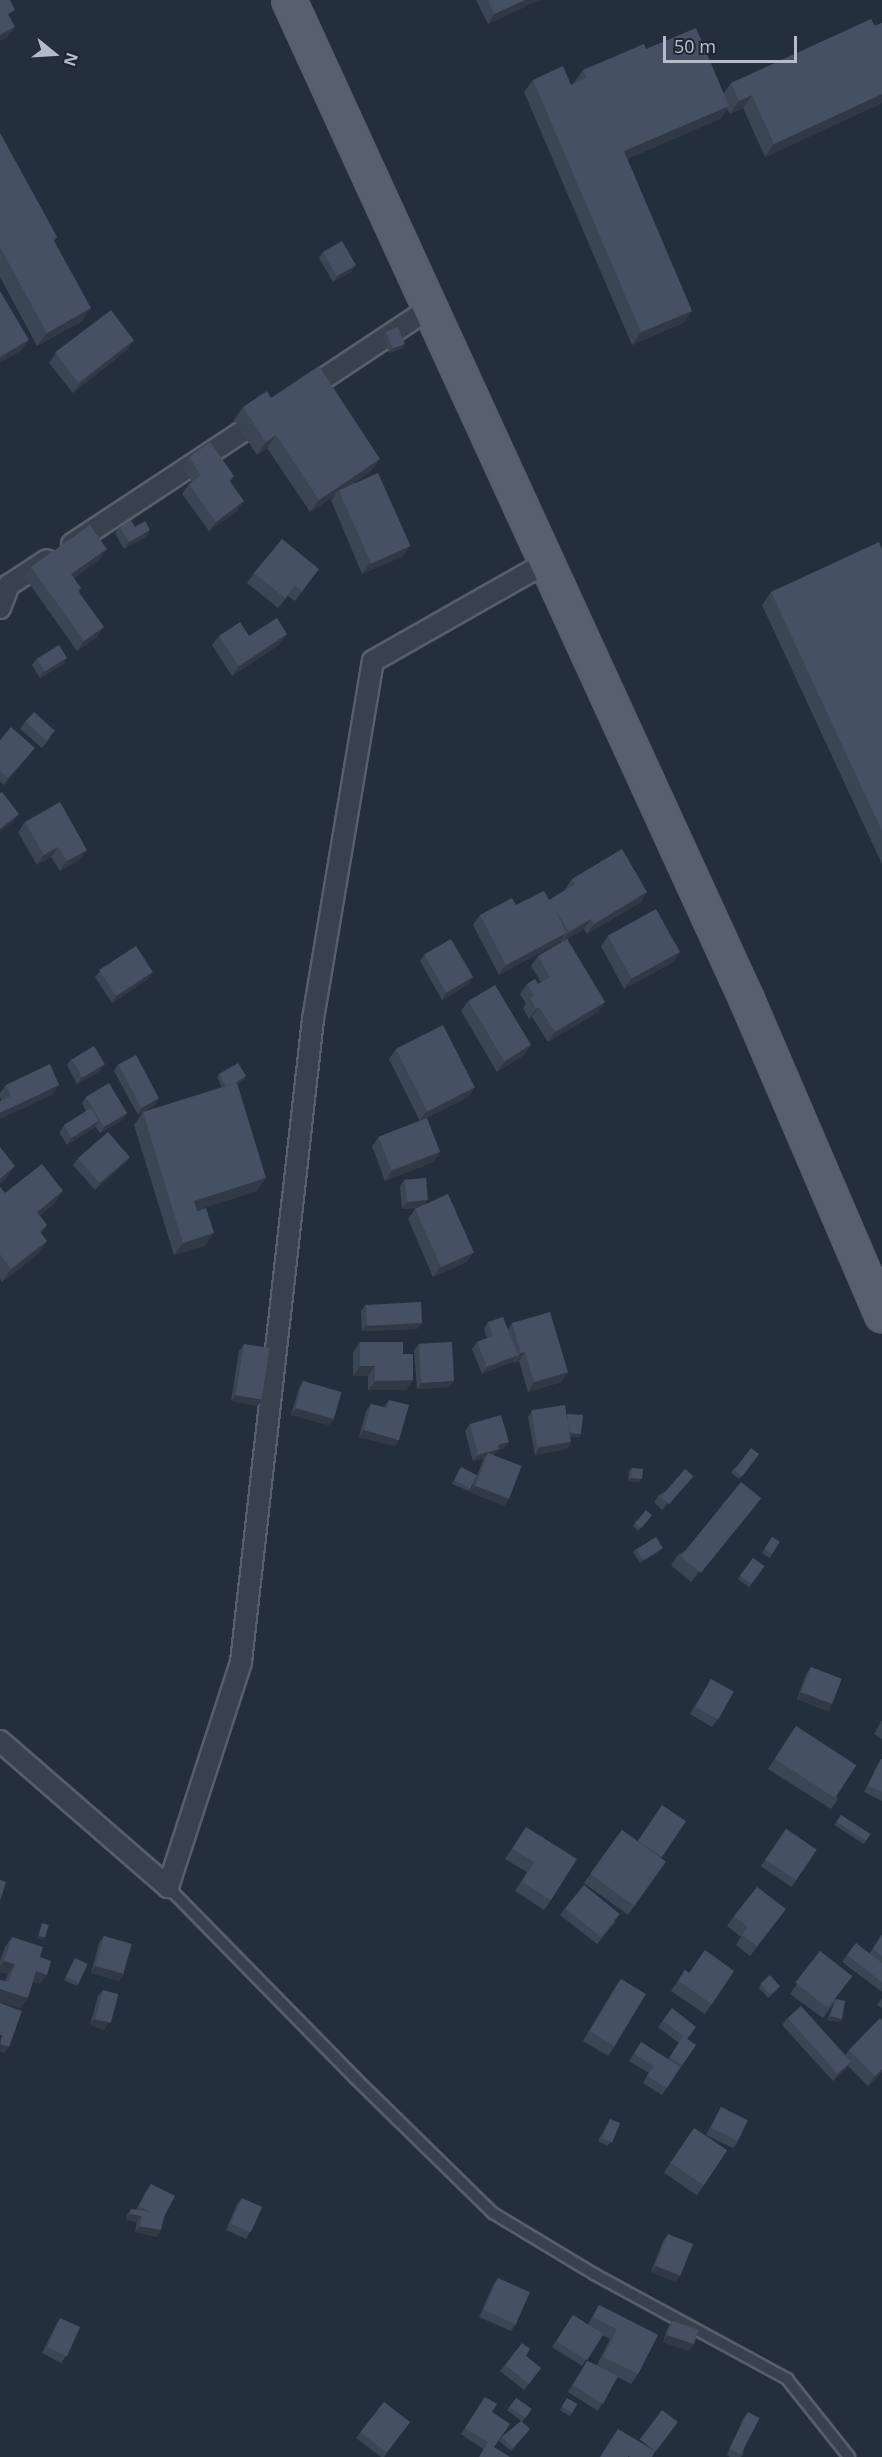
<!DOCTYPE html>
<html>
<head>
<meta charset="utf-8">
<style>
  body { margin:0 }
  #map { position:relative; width:882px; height:2457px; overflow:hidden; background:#242f3e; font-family:"Noto Sans",sans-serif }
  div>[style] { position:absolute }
  .roads { filter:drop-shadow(2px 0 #565f6c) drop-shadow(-2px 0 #565f6c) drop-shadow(0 2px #565f6c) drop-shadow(0 -2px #565f6c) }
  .lane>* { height:10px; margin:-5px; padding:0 5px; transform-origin:5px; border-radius:5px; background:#38414e }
  .street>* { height:20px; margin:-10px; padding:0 10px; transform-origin:10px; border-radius:10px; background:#38414e }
  .primary>* { height:32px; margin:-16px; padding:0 16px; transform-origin:16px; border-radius:16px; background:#56606e }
  .wall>* { inset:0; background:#3b4654; transform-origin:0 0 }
  .shaded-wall>* { inset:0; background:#303945; transform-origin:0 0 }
  .building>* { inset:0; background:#455162; transform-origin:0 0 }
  span { translate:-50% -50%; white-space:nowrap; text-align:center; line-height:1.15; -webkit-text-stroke:4.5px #1d2633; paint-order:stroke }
  .north { position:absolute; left:24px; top:24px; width:60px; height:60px; -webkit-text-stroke:4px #1d2633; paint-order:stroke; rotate:108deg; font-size:16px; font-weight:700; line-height:24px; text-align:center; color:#b4bcc9 }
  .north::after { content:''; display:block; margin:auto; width:21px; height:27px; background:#b4bcc9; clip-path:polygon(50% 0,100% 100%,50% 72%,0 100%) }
  .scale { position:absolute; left:663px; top:36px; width:134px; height:27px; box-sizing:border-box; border:3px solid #b4bcc9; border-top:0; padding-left:8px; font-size:18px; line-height:21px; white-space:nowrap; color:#b4bcc9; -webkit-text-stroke:4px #1d2633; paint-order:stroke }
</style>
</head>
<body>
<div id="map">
  <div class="roads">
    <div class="lane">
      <i style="left:168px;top:1887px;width:267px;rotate:45.6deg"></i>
      <i style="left:355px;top:2078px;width:193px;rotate:44.4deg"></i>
      <i style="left:493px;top:2213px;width:118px;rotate:31.1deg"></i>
      <i style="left:594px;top:2274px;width:220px;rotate:28.5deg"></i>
      <i style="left:787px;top:2379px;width:100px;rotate:51.5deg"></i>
    </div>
    <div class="street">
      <i style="left:305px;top:391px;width:150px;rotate:-33.6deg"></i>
      <i style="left:72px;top:544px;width:229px;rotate:-33.4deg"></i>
      <i style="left:0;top:608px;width:25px;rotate:-69deg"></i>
      <i style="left:9px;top:585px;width:45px;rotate:-33.3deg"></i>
      <i style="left:0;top:1741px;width:223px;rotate:41deg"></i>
      <i style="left:168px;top:1887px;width:237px;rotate:-72deg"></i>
      <i style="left:241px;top:1662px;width:647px;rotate:-83.61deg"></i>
      <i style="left:313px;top:1019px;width:363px;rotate:-80.5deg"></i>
      <i style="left:373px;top:661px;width:200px;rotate:-29.6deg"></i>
    </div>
    <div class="primary">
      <i style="left:289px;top:0;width:1100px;rotate:65.39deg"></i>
      <i style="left:747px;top:1000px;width:343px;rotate:66.8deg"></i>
    </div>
  </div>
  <div class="wall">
    <i style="clip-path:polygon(476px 0,539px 0,488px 24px)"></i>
    <i style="clip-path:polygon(882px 23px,882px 103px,765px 157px,743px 108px,730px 114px,727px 109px,720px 119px,627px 159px,692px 311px,683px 323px,632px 345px,524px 92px,533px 80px,571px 85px,574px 83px,583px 70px,646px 49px,724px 93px,731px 83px)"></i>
    <i style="clip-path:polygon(0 133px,57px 237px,54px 241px,82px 321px,37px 346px,0 277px)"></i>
    <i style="clip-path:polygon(323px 252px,351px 272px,333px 282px,319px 258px)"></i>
    <i style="clip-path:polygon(386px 332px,405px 344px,402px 348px,390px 353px,383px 336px)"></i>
    <i style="clip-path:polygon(134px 340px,127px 350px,73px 393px,49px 363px,56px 353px)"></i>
    <i style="clip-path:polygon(271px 398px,371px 471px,354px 483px,403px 556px,362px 574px,331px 500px,333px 497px,310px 512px,267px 448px,257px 455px,234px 420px,243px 407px)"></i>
    <i style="clip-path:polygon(189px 457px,234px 476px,230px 482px,237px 511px,209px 531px,182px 494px,189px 484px,192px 481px,182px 467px)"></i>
    <i style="clip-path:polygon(120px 527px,135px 527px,146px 537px,124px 549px,115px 533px)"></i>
    <i style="clip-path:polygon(882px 549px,882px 864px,762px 605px,771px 592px)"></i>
    <i style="clip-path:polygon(100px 559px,74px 578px,97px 637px,77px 651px,24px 576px,31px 567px)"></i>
    <i style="clip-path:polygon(319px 569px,295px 601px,288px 596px,278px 608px,247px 583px,254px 573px)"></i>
    <i style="clip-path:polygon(287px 634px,280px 644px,232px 676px,212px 645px,219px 636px,249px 636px)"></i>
    <i style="clip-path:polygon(37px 658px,67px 658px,62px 665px,40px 678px,32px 665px)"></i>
    <i style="clip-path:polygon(25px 722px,51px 737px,42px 748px,20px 729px)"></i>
    <i style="clip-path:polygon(0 740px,30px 754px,4px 785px,0 782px)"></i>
    <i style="clip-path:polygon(25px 822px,87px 850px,80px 859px,60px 871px,51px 857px,37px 865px,18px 832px)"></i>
    <i style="clip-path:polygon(572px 879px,641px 902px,587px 934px,584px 929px,567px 939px,605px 1002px,598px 1012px,548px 1042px,532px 1017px,529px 1019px,523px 1008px,526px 1004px,520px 994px,527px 984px,538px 984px,541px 982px,531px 966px,538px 956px,562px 942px,561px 941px,499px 975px,473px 925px,480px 915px,516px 905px,549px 900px,566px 890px,565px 889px)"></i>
    <i style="clip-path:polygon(608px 936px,680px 952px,673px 962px,624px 989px,601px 946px)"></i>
    <i style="clip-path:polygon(424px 955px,469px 984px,442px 1000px,420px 961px)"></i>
    <i style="clip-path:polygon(100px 971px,148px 979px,112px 1003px,95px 977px)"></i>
    <i style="clip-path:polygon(468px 1001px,524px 1055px,497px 1072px,461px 1011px)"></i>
    <i style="clip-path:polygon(396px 1049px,475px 1087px,468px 1097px,424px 1119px,440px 1152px,433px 1162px,385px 1181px,372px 1146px,379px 1137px,420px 1121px,389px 1059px)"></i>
    <i style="clip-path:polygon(71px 1059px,105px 1064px,100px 1071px,77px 1084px,67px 1065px)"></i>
    <i style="clip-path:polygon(118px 1064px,155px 1105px,138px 1115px,114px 1071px)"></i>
    <i style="clip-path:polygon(219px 1074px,244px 1080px,237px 1084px,257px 1191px,197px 1210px,205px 1246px,174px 1255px,134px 1125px,143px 1112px,222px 1087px,217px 1077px)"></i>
    <i style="clip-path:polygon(6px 1085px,52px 1095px,2px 1101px,0 1097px,0 1093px)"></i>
    <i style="clip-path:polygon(86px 1097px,127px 1113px,122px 1120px,100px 1133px,95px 1126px,94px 1128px,67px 1145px,59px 1132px,64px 1126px,86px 1111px,82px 1103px)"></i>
    <i style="clip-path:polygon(130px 1157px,125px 1163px,95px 1190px,73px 1165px,78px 1158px)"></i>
    <i style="clip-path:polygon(405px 1179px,425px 1204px,467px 1262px,433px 1277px,408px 1219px,415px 1209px,417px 1208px,402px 1209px,400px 1186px)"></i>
    <i style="clip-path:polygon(0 1187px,5px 1193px,54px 1204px,39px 1215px,47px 1225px,41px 1233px,47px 1241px,38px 1254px,2px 1282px,0 1279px)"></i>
    <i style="clip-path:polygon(366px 1304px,417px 1329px,362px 1331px,361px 1311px)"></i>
    <i style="clip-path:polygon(488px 1322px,508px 1330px,512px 1323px,568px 1372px,561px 1382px,528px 1392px,519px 1361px,514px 1363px,513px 1361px,482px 1374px,472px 1349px,477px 1342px,487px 1338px,484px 1329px)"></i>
    <i style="clip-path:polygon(360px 1342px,403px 1354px,413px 1380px,406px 1390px,368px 1390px,368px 1376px,353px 1376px,353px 1352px)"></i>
    <i style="clip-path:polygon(244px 1344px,258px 1406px,231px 1401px,239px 1351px)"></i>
    <i style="clip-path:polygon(419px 1344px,450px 1387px,417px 1389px,414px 1350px)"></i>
    <i style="clip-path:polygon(303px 1381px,334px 1419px,329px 1425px,291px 1415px,299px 1388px)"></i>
    <i style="clip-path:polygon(389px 1400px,399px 1440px,395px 1446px,359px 1437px,366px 1411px,371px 1404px,384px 1407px)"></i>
    <i style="clip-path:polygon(532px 1411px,566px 1415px,581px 1434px,579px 1437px,570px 1437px,571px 1442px,567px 1449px,535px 1455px,528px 1417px)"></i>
    <i style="clip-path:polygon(470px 1424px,504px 1448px,498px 1450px,494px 1455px,509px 1499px,504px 1506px,470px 1492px,484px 1458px,473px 1461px,465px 1431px)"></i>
    <i style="clip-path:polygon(759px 1454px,739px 1479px,731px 1473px,733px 1469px)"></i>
    <i style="clip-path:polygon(461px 1467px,471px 1488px,469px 1491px,452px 1484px)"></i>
    <i style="clip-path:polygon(632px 1468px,639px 1482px,628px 1481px,629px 1471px)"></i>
    <i style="clip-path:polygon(693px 1476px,688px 1483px,662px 1510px,654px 1502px,659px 1495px)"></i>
    <i style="clip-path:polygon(754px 1508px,691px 1582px,671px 1565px,678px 1555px)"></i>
    <i style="clip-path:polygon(652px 1515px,638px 1531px,633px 1526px,635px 1523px)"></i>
    <i style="left:772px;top:1537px;width:9px;height:19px;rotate:32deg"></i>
    <i style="clip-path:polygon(636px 1549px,660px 1551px,640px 1563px,633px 1552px)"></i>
    <i style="left:753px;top:1558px;width:14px;height:26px;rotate:36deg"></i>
    <i style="clip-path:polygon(811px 1667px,827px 1711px,797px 1699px,806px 1674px)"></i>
    <i style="clip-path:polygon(711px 1679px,717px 1720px,712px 1727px,690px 1714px)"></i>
    <i style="clip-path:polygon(882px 1720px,882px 1739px,874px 1734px)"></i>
    <i style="clip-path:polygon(796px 1726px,838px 1799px,831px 1809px,768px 1769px)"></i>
    <i style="clip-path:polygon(881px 1759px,882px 1759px,882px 1801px,864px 1792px,877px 1766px)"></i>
    <i style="left:841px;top:1815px;width:35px;height:12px;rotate:33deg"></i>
    <i style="clip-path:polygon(686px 1821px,661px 1858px,666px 1862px,628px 1915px,584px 1883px,622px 1830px,637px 1841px)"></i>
    <i style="clip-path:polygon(526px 1827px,551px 1900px,544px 1910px,515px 1891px,527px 1872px,505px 1859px)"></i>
    <i style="left:786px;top:1829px;width:37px;height:45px;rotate:34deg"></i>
    <i style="clip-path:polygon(565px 1908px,616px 1921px,597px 1944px,560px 1915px)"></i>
    <i style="clip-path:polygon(786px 1909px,750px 1956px,736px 1945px,741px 1937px,727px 1926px,734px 1916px)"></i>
    <i style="clip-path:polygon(882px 1934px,882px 1992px,842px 1962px,856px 1943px,869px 1954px)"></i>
    <i style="clip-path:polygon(104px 1936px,124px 1974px,119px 1981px,91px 1973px,99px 1943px)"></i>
    <i style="clip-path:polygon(12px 1937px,40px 1957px,40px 1984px,33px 1982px,21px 2008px,0 2002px,0 1980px,5px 1981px,8px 1974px,0 1972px,0 1961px,5px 1947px)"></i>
    <i style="clip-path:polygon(820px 1951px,842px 2019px,839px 2022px,827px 2020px,834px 2003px,823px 2018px,790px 1994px)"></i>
    <i style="clip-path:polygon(75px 1958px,79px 1983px,77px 1986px,64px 1980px)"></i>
    <i style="clip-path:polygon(685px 1970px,689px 1973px,734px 1971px,705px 2014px,671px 1991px)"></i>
    <i style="clip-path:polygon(621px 1979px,615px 2046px,608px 2056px,583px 2041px,614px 1989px)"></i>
    <i style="clip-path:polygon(761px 1984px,778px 1989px,768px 1998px,759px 1988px)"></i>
    <i style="clip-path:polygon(103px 1990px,104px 2030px,90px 2025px,98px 1996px)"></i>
    <i style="clip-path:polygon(882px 1998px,882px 2008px,877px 2005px)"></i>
    <i style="clip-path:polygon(672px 2008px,687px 2039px,696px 2045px,662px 2095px,643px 2083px,649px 2073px,629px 2061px,641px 2042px,668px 2059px,679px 2043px,658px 2027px)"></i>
    <i style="clip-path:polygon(787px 2018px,845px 2056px,849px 2050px,882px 2020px,882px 2072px,868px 2086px,848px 2066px,833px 2081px,782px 2025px)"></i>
    <i style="clip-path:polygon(721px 2107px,738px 2142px,733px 2148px,706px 2135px,717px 2114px)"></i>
    <i style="clip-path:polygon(610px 2119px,610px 2143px,607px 2146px,598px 2141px)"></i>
    <i style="left:694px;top:2128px;width:40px;height:54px;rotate:34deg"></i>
    <i style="clip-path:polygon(151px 2184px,164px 2217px,157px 2237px,135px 2232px,137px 2222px,126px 2220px,127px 2215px,131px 2209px,136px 2210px,146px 2191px)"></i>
    <i style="clip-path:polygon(242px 2198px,250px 2232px,246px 2239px,226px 2230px,237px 2204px)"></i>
    <i style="clip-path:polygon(668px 2234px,676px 2282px,651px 2272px,663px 2241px)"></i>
    <i style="clip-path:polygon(498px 2278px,516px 2324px,511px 2331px,479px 2317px,493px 2285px)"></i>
    <i style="clip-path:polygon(599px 2305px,658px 2335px,638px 2374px,631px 2384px,617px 2377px,598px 2411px,568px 2392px,587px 2361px,597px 2365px,610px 2339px,602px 2335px,582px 2366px,552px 2347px,573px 2315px,588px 2325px,593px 2315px)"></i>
    <i style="clip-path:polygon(60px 2318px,66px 2356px,61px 2363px,42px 2353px,56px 2325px)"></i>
    <i style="clip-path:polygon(672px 2321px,694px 2344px,689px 2351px,663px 2342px,668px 2327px)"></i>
    <i style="clip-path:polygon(526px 2356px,541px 2368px,524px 2390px,500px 2371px,505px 2365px)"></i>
    <i style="clip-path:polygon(485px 2397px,492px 2412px,494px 2447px,483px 2449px,461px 2434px)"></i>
    <i style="clip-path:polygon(516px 2398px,532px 2409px,522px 2422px,530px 2429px,511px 2451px,499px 2441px,502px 2437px,521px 2421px,507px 2410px)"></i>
    <i style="left:567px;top:2398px;width:12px;height:14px;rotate:31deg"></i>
    <i style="clip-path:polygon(384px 2402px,410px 2422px,384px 2457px,381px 2457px,356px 2438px)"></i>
    <i style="clip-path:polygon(748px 2412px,743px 2454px,741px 2457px,730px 2457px,727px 2455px,743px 2419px)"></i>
  </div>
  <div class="shaded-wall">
    <i style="clip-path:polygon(525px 0,539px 0,488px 24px,494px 14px)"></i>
    <i style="clip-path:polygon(15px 27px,8px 37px,0 41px,0 35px)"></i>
    <i style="clip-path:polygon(882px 94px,882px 103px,765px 157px,774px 144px)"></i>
    <i style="clip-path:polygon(752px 95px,743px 108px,730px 114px,739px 101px)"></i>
    <i style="clip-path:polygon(729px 106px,720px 119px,615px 164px,624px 151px)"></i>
    <i style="clip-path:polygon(356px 265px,351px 272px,333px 282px,337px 276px)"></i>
    <i style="clip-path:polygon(91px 308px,82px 321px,37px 346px,47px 333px)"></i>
    <i style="clip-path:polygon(692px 311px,683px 323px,632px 345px,641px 332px)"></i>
    <i style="clip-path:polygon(29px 340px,22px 350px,0 363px,0 357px)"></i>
    <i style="clip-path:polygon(134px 340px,127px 350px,73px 393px,80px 383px)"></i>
    <i style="clip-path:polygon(405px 344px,402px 348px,390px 353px,392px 349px)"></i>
    <i style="clip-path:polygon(276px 435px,267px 448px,257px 455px,266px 442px)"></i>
    <i style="clip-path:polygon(380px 459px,371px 471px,339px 493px,338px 490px,333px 497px,310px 512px,319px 500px)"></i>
    <i style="clip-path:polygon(244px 501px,237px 511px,209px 531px,216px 522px)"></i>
    <i style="clip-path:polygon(150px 530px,146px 537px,124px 549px,129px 542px)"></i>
    <i style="clip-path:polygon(410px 546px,403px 556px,362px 574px,369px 564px)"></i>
    <i style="clip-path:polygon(107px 549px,100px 559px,64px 584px,71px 574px)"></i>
    <i style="clip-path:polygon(104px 627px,97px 637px,77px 651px,84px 641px)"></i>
    <i style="clip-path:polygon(287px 634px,280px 644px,232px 676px,239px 666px)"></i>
    <i style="clip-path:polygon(67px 658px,62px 665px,40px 678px,44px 671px)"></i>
    <i style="clip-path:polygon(35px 748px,30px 754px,4px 785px,8px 778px)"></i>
    <i style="clip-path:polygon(19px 814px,14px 821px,0 832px,0 829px)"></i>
    <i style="clip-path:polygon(58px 847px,51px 857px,37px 865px,44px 855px)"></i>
    <i style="clip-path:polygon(87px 850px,80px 859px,60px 871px,67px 861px)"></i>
    <i style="clip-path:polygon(647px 892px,641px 902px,587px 934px,594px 924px)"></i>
    <i style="clip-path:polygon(591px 919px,584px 929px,562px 942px,569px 932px)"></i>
    <i style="clip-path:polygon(566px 933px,559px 943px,499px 975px,506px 965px)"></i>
    <i style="clip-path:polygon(680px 952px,673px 962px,624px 989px,631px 979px)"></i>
    <i style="clip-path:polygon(153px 972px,148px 979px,112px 1003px,116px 996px)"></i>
    <i style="clip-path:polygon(473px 977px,469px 984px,442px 1000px,446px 993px)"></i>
    <i style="clip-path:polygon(605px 1002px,598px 1012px,548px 1042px,555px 1032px)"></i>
    <i style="clip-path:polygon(539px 1007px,532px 1017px,529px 1019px,536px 1009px)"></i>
    <i style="clip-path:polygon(531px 1045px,524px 1055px,497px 1072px,504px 1062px)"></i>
    <i style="clip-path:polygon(105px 1064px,100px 1071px,77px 1084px,82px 1077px)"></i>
    <i style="clip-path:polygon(246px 1076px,244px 1080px,225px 1091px,227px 1087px)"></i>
    <i style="clip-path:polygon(59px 1085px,52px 1095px,0 1119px,0 1113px)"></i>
    <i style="clip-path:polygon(475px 1087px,468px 1097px,420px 1121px,427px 1111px)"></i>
    <i style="clip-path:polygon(159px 1098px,155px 1105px,138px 1115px,142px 1108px)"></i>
    <i style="clip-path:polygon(127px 1113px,122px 1120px,100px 1133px,105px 1126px)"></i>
    <i style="clip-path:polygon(99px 1121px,94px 1128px,67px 1145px,71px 1138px)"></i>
    <i style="clip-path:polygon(440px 1152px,433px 1162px,385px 1181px,392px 1171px)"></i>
    <i style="clip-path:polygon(130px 1157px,125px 1163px,95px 1190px,100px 1183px)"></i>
    <i style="clip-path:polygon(15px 1166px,6px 1179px,0 1184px,0 1179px)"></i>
    <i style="clip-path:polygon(266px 1178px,257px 1191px,185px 1214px,194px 1201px)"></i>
    <i style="clip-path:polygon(63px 1191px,54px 1204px,28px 1225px,37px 1212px)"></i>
    <i style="clip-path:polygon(428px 1200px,423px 1207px,402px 1209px,407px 1202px)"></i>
    <i style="clip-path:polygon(214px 1233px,205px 1246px,174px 1255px,183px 1243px)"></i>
    <i style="clip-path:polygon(47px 1241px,38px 1254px,2px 1282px,11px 1269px)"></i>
    <i style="clip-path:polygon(474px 1252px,467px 1262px,433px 1277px,440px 1267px)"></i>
    <i style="clip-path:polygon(422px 1323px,417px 1329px,362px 1331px,366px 1325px)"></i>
    <i style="clip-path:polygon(525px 1352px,519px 1361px,514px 1363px,521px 1353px)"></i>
    <i style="clip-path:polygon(518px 1355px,513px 1362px,482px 1374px,487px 1367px)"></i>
    <i style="clip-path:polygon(360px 1366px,375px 1366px,368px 1376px,353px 1376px)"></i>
    <i style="clip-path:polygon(568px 1372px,561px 1382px,528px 1392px,534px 1382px)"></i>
    <i style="clip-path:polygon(413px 1380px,406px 1390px,368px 1390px,375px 1381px)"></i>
    <i style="clip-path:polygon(454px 1381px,450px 1387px,417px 1389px,421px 1383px)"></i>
    <i style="clip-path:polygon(236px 1395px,262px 1399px,258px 1406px,231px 1401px)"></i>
    <i style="clip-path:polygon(296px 1408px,334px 1419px,329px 1425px,291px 1415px)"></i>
    <i style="clip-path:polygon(364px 1430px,399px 1440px,395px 1446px,359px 1437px)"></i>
    <i style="clip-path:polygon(567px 1433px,581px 1434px,579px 1437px,564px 1436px)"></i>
    <i style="clip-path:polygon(509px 1442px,504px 1448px,498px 1450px,494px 1455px,488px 1453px,484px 1458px,473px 1461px,478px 1455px,498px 1445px)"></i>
    <i style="clip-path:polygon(571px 1442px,567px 1449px,535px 1455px,539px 1448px)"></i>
    <i style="clip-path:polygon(693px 1476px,688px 1483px,662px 1510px,667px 1503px)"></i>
    <i style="clip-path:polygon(631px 1478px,642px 1478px,639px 1482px,628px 1481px)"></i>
    <i style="clip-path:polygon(475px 1486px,509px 1499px,504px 1506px,470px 1492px)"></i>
    <i style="clip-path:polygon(761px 1498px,754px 1508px,691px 1582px,698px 1572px)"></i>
    <i style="clip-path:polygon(663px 1548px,660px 1551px,640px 1563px,642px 1560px)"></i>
    <i style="left:801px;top:1692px;width:33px;height:8px;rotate:21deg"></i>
    <i style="clip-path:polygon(38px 1935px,45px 1937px,43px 1940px,36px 1938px)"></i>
    <i style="clip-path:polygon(4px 1961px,15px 1964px,8px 1974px,0 1972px,0 1966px)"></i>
    <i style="clip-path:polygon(95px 1966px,124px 1974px,119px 1981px,91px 1973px)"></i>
    <i style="clip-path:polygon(36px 1971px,47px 1975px,40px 1984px,29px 1981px)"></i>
    <i style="clip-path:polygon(0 1989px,28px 1998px,21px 2008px,0 2002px)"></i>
    <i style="clip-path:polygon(830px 2016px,842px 2019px,839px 2022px,827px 2020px)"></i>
    <i style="clip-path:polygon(94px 2019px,109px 2023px,104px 2030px,90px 2025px)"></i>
    <i style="clip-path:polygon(0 2044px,9px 2047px,4px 2053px,0 2052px)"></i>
    <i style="clip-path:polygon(851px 2062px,846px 2069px,833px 2081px,837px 2075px)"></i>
    <i style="clip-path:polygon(882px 2069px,882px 2072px,868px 2086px,875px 2076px)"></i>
    <i style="clip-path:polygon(130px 2214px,142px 2216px,137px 2222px,126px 2220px)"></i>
    <i style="clip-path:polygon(140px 2226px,161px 2230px,157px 2237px,135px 2232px)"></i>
    <i style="clip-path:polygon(656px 2266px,681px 2276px,676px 2282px,651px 2272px)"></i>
    <i style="clip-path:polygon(667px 2335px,694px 2344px,689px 2351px,663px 2342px)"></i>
  </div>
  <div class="building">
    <i style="clip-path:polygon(0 0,10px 0,15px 10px,8px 14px,15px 27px,0 35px)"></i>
    <i style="clip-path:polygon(488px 0,525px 0,494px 14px)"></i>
    <i style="clip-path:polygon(871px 19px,875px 26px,882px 23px,882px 94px,774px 144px,752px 95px,739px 101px,731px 83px)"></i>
    <i style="clip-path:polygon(696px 28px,729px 106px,624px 151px,692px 311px,641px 332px,533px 80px,563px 66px,571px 85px,587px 78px,583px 70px,644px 44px,646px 49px)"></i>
    <i style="clip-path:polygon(0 133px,57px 237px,53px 239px,91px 308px,47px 333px,0 247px)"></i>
    <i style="left:342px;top:241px;width:28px;height:22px;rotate:60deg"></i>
    <i style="clip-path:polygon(0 291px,29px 340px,0 357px)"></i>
    <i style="left:111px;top:310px;width:38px;height:70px;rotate:53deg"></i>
    <i style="left:398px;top:327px;width:18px;height:13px;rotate:68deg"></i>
    <i style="clip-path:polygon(319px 366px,380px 459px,319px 500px,276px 435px,266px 442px,243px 407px,267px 391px,271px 398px)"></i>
    <i style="clip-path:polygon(210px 442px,234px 476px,229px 480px,244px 501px,216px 522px,189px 484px,201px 475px,189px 457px)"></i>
    <i style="left:378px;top:473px;width:80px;height:43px;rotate:66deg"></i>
    <i style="clip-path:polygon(131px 520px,135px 527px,145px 521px,150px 530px,129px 542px,120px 527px)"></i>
    <i style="clip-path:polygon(90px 525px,107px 549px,71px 574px,81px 588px,78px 591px,104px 627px,84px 641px,31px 567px)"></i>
    <i style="clip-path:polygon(282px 539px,319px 569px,302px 591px,295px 586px,285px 598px,254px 573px)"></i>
    <i style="clip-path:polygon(879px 542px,882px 549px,882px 831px,771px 592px)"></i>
    <i style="clip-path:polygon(277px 618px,287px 634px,239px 666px,219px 636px,240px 622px,249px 636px)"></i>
    <i style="left:59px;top:645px;width:15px;height:26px;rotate:58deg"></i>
    <i style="left:34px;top:712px;width:28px;height:13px;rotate:42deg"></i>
    <i style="clip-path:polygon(11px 727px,35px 748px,8px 778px,0 771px,0 740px)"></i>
    <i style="clip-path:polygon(2px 792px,19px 814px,0 829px,0 793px)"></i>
    <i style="clip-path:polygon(60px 802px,87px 850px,67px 861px,58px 847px,44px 855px,25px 822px)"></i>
    <i style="clip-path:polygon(622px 849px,647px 892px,594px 924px,591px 919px,569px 932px,555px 909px,566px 933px,506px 965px,480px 915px,512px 898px,516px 905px,544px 891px,549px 900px,575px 884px,572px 879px)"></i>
    <i style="left:656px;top:909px;width:49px;height:55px;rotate:61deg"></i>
    <i style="left:451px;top:939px;width:44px;height:31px;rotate:60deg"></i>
    <i style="clip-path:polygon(567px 939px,605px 1002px,555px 1032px,539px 1007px,536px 1009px,530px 998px,534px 995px,527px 984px,535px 979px,538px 984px,550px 977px,538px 956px)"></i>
    <i style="left:136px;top:946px;width:31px;height:44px;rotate:57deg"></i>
    <i style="left:495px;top:985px;width:70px;height:31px;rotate:59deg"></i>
    <i style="left:443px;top:1025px;width:70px;height:53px;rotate:63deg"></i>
    <i style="left:94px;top:1046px;width:21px;height:26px;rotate:59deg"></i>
    <i style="left:136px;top:1055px;width:49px;height:20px;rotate:62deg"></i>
    <i style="clip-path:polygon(238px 1063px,246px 1076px,234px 1084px,226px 1086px,219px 1074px)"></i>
    <i style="clip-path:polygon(50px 1064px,59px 1085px,0 1113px,0 1101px,11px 1096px,6px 1085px)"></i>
    <i style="left:109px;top:1083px;width:35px;height:27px;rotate:59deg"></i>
    <i style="clip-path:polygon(237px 1083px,266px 1178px,194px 1201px,197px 1211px,206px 1208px,214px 1233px,183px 1243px,143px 1112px)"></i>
    <i style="left:91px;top:1108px;width:15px;height:32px;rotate:58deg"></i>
    <i style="left:427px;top:1118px;width:36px;height:52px;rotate:69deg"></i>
    <i style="left:108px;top:1132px;width:33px;height:40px;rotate:49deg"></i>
    <i style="clip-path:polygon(0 1147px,15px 1166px,0 1179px)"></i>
    <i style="clip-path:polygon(42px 1164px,63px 1191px,37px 1212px,47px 1225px,39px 1231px,47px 1241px,11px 1269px,0 1254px,0 1187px,5px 1193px)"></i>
    <i style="left:426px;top:1178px;width:22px;height:21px;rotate:85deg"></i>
    <i style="left:448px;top:1194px;width:64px;height:36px;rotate:66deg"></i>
    <i style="left:421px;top:1302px;width:21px;height:55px;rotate:87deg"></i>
    <i style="clip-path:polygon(550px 1312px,568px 1372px,534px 1382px,525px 1352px,521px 1353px,512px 1323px)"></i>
    <i style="clip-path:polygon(503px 1317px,518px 1355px,487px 1367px,477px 1342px,493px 1336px,488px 1322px)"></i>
    <i style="clip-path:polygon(360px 1342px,403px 1342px,403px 1354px,413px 1354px,413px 1380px,375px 1381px,375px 1366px,360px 1366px)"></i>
    <i style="left:452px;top:1342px;width:39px;height:33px;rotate:87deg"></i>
    <i style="left:244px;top:1344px;width:26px;height:52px;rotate:9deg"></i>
    <i style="left:303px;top:1381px;width:40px;height:28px;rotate:16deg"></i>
    <i style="clip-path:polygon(389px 1400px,409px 1405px,399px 1440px,364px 1430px,371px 1404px,387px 1408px)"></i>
    <i style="left:565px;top:1405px;width:37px;height:34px;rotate:81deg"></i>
    <i style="clip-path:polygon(567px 1414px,583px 1415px,581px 1434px,570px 1433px)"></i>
    <i style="clip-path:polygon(501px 1415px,509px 1442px,498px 1445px,499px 1449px,478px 1455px,470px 1424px)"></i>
    <i style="left:751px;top:1448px;width:10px;height:28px;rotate:37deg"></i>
    <i style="left:488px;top:1453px;width:36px;height:35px;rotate:21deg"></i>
    <i style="left:461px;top:1467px;width:18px;height:15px;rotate:27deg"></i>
    <i style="left:632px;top:1468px;width:11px;height:10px;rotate:5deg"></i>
    <i style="left:685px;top:1469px;width:11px;height:37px;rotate:41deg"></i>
    <i style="left:741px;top:1482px;width:26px;height:96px;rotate:39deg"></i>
    <i style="left:646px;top:1510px;width:8px;height:17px;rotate:40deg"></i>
    <i style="left:656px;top:1537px;width:13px;height:23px;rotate:58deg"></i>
    <i style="left:772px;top:1537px;width:9px;height:14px;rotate:32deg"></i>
    <i style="left:753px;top:1558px;width:14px;height:22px;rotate:36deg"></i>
    <i style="left:811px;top:1667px;width:33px;height:27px;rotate:21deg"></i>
    <i style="left:711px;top:1679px;width:26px;height:32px;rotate:29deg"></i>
    <i style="left:796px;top:1726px;width:72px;height:39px;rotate:33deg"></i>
    <i style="clip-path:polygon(881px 1759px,882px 1759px,882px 1792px,868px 1786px)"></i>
    <i style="left:662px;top:1805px;width:29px;height:43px;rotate:34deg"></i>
    <i style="left:841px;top:1815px;width:35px;height:8px;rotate:33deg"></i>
    <i style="clip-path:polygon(526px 1827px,577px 1859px,551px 1900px,522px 1882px,534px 1862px,512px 1849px)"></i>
    <i style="left:786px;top:1829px;width:37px;height:37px;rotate:34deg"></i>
    <i style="left:622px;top:1830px;width:54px;height:54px;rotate:36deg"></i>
    <i style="clip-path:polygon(0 1880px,6px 1882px,0 1901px)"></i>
    <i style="left:584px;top:1885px;width:46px;height:30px;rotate:39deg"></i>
    <i style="clip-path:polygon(757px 1887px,786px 1909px,757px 1946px,742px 1935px,748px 1927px,734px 1916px)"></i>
    <i style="left:42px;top:1923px;width:7px;height:13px;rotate:16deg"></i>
    <i style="clip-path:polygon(882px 1935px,882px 1956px,873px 1949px)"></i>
    <i style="left:104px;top:1936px;width:29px;height:31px;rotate:16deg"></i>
    <i style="clip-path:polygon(12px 1937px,43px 1947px,40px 1957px,51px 1961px,47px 1975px,36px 1971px,28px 1998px,0 1989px,0 1980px,9px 1982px,15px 1964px,4px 1961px)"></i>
    <i style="clip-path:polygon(856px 1943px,882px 1963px,882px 1982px,847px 1955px)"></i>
    <i style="clip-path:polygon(705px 1950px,734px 1971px,712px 2004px,678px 1981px,685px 1970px,689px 1973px)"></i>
    <i style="left:820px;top:1951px;width:41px;height:40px;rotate:38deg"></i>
    <i style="left:75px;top:1958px;width:14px;height:21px;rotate:25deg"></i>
    <i style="left:770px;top:1975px;width:15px;height:13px;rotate:48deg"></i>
    <i style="left:621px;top:1979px;width:29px;height:61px;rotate:31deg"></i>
    <i style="left:103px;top:1990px;width:16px;height:30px;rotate:15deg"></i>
    <i style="clip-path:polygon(836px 1999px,845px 2001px,842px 2019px,830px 2016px)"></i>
    <i style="clip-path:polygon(0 2003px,22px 2011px,9px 2047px,0 2044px,2px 2035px,0 2035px)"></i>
    <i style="left:801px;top:2006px;width:75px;height:18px;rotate:48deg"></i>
    <i style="clip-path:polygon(672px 2008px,696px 2027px,687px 2039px,696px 2045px,682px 2065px,670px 2057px,683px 2036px,663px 2021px)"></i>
    <i style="clip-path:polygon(880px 2018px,882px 2020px,882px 2069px,875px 2076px,849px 2050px)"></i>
    <i style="clip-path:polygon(641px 2042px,680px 2067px,667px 2088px,647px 2076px,654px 2066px,634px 2054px)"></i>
    <i style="left:721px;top:2107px;width:30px;height:23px;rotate:26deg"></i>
    <i style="left:610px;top:2119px;width:11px;height:21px;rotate:22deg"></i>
    <i style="left:694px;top:2128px;width:40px;height:42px;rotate:34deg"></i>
    <i style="clip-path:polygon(151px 2184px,175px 2196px,164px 2217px,161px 2230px,140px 2226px,142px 2216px,130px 2214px,131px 2209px,151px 2212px,139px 2206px)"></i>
    <i style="left:242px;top:2198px;width:22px;height:28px;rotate:24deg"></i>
    <i style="left:668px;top:2234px;width:27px;height:34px;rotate:22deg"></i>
    <i style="left:498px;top:2278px;width:35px;height:35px;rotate:24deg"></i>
    <i style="clip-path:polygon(599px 2305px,658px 2335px,638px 2374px,603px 2357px,617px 2329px,593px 2317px)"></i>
    <i style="left:573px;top:2315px;width:36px;height:31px;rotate:32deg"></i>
    <i style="left:60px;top:2318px;width:22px;height:32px;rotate:24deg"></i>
    <i style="left:672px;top:2321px;width:28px;height:15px;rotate:18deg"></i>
    <i style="clip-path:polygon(522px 2343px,530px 2349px,526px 2356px,541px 2368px,529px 2384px,505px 2365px)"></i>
    <i style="clip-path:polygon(587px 2361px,618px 2376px,603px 2404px,573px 2385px)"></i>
    <i style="clip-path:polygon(485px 2397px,497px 2404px,492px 2412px,510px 2424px,494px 2447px,510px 2457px,479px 2457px,488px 2442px,465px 2428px)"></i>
    <i style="left:516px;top:2398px;width:19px;height:11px;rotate:35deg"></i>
    <i style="left:567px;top:2398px;width:12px;height:10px;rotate:31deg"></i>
    <i style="left:384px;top:2402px;width:33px;height:38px;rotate:38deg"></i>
    <i style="left:662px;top:2410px;width:20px;height:37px;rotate:37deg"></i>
    <i style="left:748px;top:2412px;width:13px;height:41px;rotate:27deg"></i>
    <i style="clip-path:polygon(521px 2421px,530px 2429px,513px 2448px,502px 2437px)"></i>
    <i style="clip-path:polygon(618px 2429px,655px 2451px,652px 2457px,630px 2457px,628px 2456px,628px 2457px,600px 2457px)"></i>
  </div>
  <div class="north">N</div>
  <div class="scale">50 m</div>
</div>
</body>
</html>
